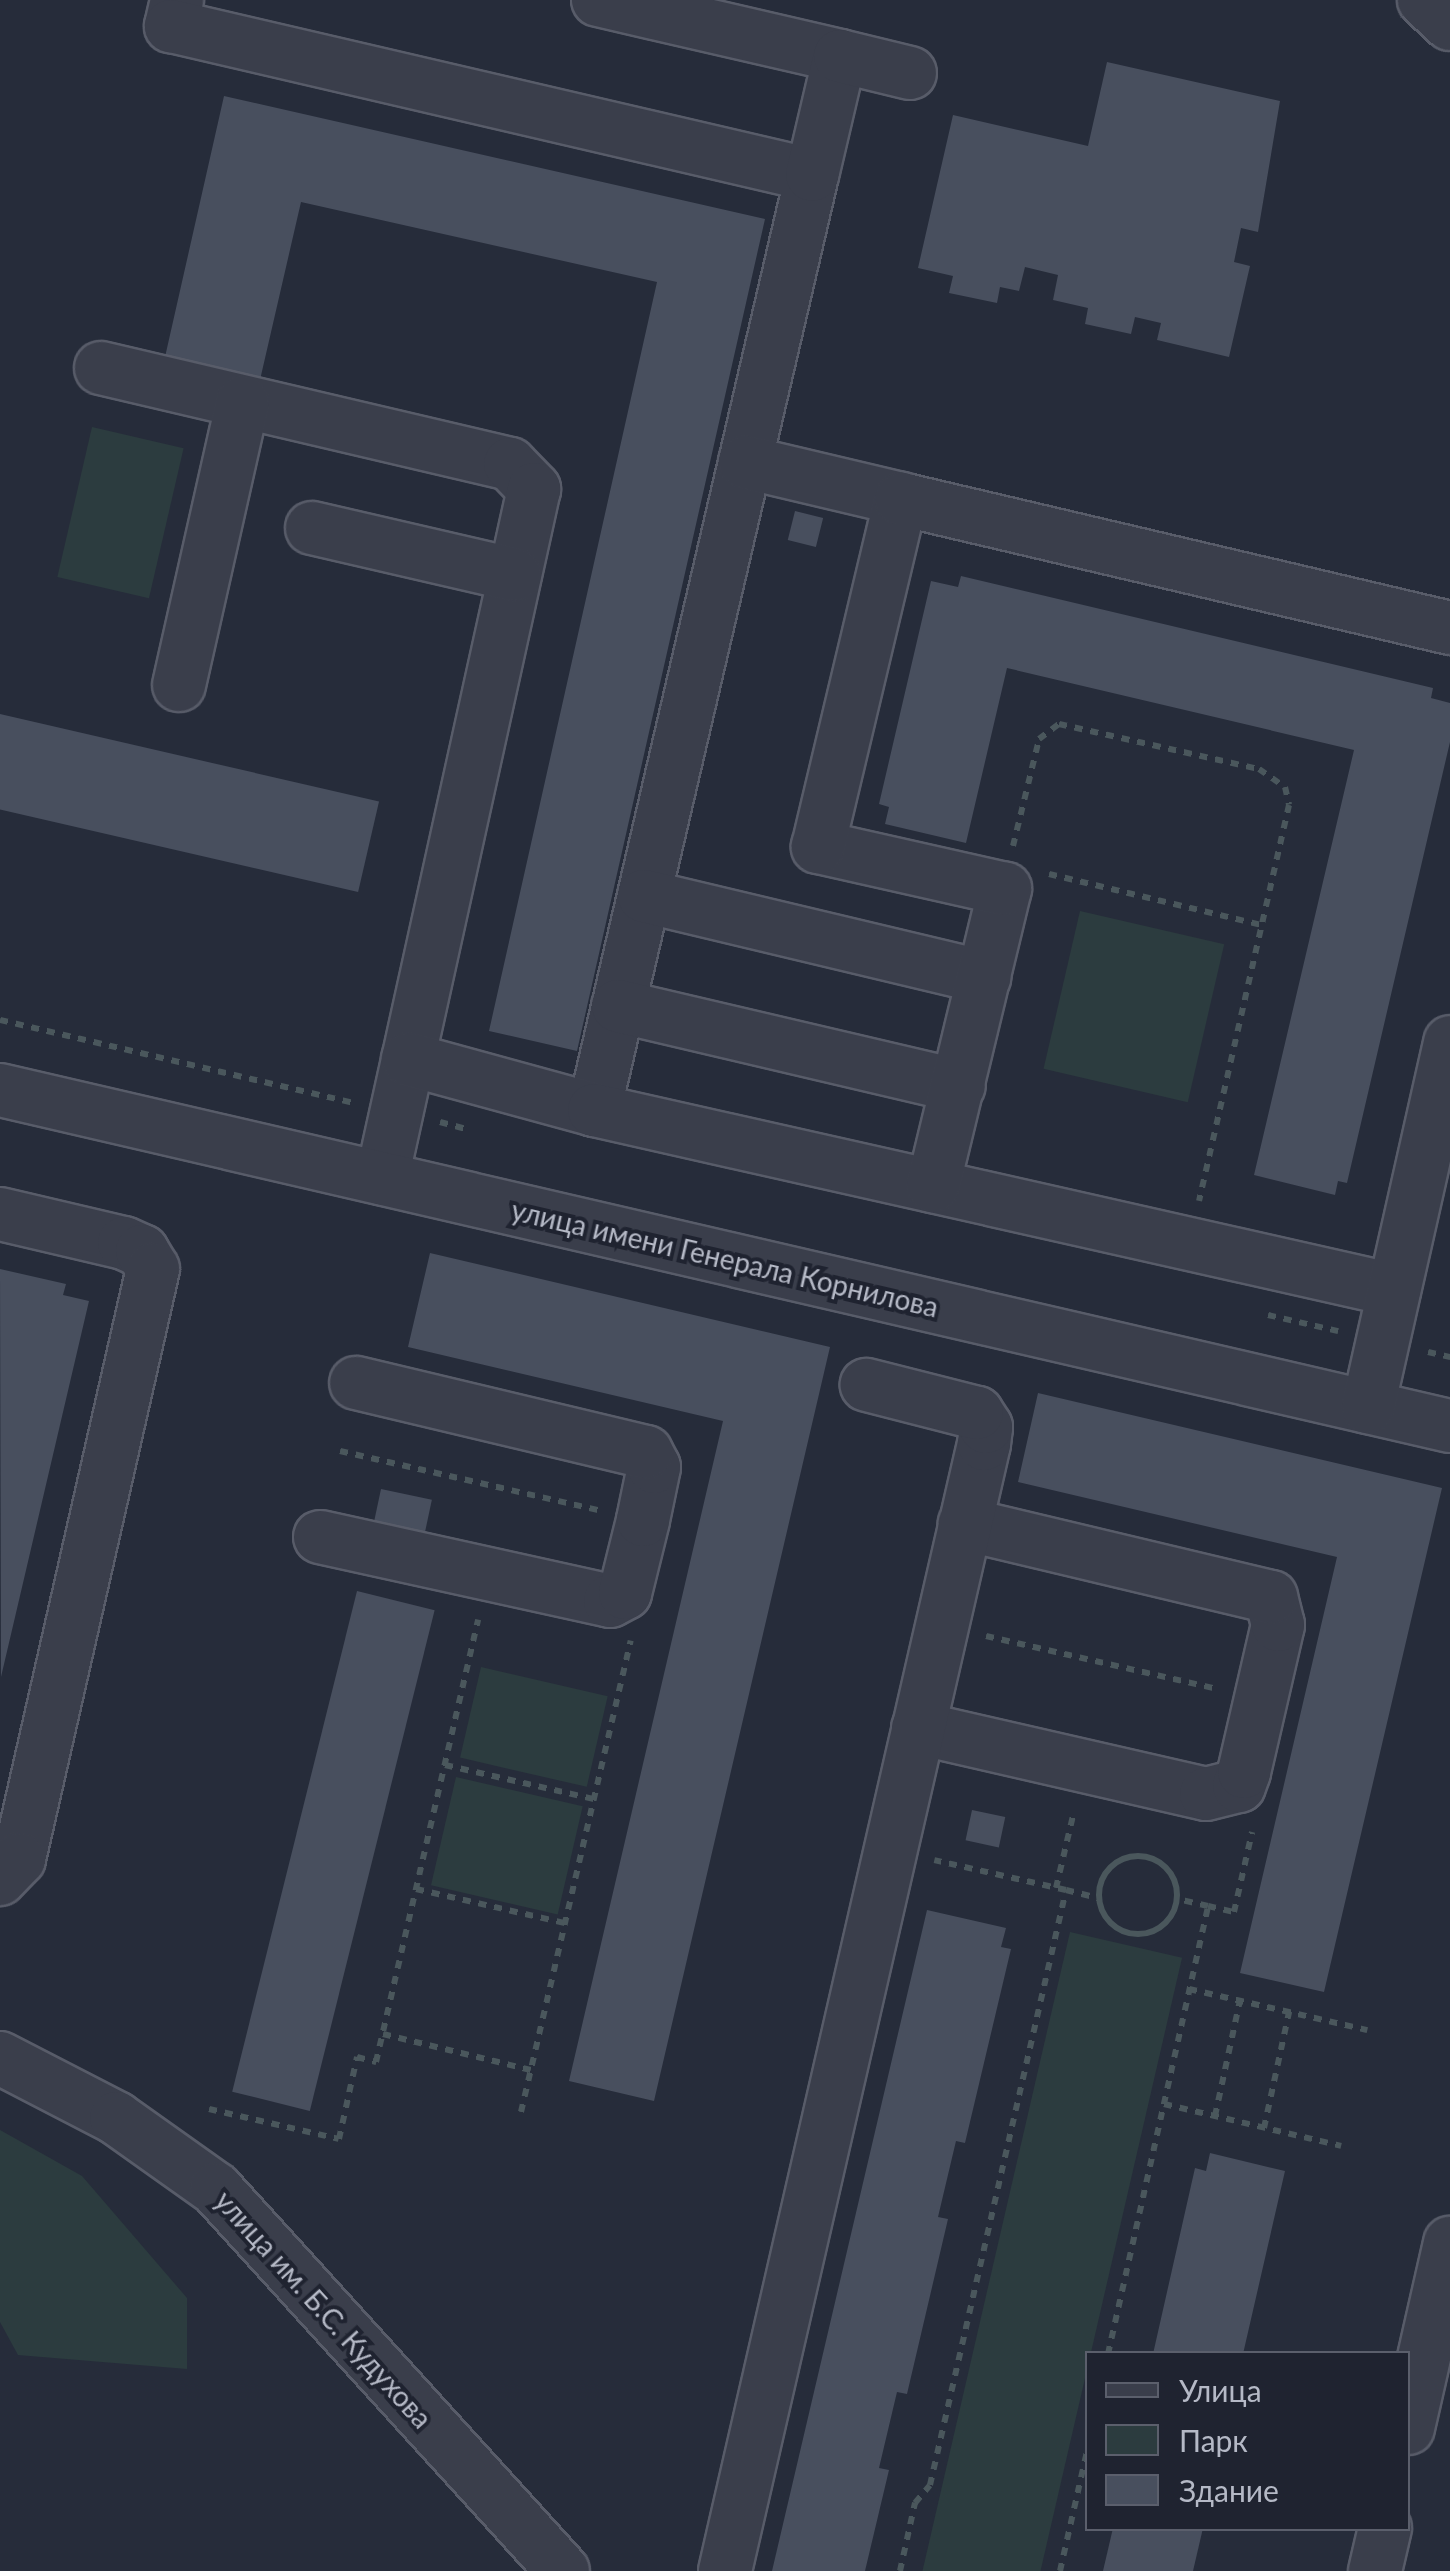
<!DOCTYPE html>
<html>
<head>
<meta charset="utf-8">
<style>
  body { margin:0 }
  #map { position:relative; width:1450px; height:2571px; overflow:hidden; background:#262c3a; font-family:Lato,sans-serif }
  div>[style] { position:absolute }
  .green>* { inset:0; background:#2c3c3f; transform-origin:0 0 }
  .building>* { inset:0; background:#484f5e; transform-origin:0 0 }
  .path>* { height:6px; margin-top:-3px; transform-origin:0; background:repeating-linear-gradient(90deg,#4a575c 0 8px,transparent 0 16px) }
  .path>.ring { margin:-3px; padding:0; box-sizing:content-box; background:none; border:6px solid #4a575c; border-radius:50% }
  .roads { filter:drop-shadow(2px 0 #585c69) drop-shadow(-2px 0 #585c69) drop-shadow(0 2px #585c69) drop-shadow(0 -2px #585c69) }
  .minor>* { height:52px; margin:-26px; padding:0 26px; transform-origin:26px; border-radius:26px; background:#3a3e4b }
  span { translate:-50% -50%; white-space:nowrap; text-align:center; line-height:1.15; -webkit-text-stroke:8px #1f2330; paint-order:stroke }
  .street-label { font-size:28px; color:#b5b9c6 }
  .legend { position:absolute; left:1085px; top:2351px; width:325px; height:180px; box-sizing:border-box; background:#1f2330; border:2px solid #5b5f6c; margin:0; padding:12px 18px; list-style:none; font-size:30px; color:#b5b9c6 }
  .legend li { display:flex; align-items:center; gap:20px; height:50px }
  .legend b { width:50px; border:2px solid #5b5f6c }
</style>
</head>
<body>
<div id="map">
  <div class="green">
    <i style="left:92px;top:427px;width:94px;height:154px;rotate:13deg"></i>
    <i style="left:1080px;top:911px;width:148px;height:162px;rotate:13deg"></i>
    <i style="left:481px;top:1667px;width:130px;height:93px;rotate:13deg"></i>
    <i style="left:456px;top:1777px;width:130px;height:111px;rotate:13deg"></i>
    <i style="left:1070px;top:1932px;width:115px;height:656px;rotate:13deg"></i>
    <i style="clip-path:polygon(0 2130px,82px 2176px,187px 2298px,187px 2369px,18px 2355px,0 2322px)"></i>
  </div>
  <div class="building">
    <i style="clip-path:polygon(1107px 62px,1280px 101px,1258px 232px,1241px 228px,1234px 262px,1250px 266px,1229px 357px,1157px 340px,1161px 323px,1135px 317px,1131px 334px,1085px 324px,1088px 308px,1053px 300px,1058px 275px,1025px 267px,1019px 291px,1000px 287px,997px 303px,949px 293px,953px 276px,918px 268px,953px 115px,1088px 146px)"></i>
    <i style="clip-path:polygon(224px 96px,765px 219px,577px 1051px,489px 1031px,657px 282px,301px 202px,260px 380px,165px 357px)"></i>
    <i style="left:795px;top:511px;width:29px;height:30px;rotate:14deg"></i>
    <i style="clip-path:polygon(961px 576px,1433px 688px,1431px 698px,1450px 703px,1450px 742px,1347px 1183px,1338px 1181px,1335px 1195px,1254px 1175px,1354px 750px,1007px 668px,966px 843px,885px 824px,889px 807px,879px 804px,931px 581px,958px 587px)"></i>
    <i style="left:0;top:714px;width:389px;height:93px;rotate:13deg"></i>
    <i style="clip-path:polygon(430px 1253px,830px 1347px,654px 2101px,569px 2081px,723px 1421px,408px 1347px)"></i>
    <i style="clip-path:polygon(0 1269px,66px 1284px,63px 1295px,89px 1301px,1px 1677px)"></i>
    <i style="clip-path:polygon(1038px 1393px,1442px 1488px,1324px 1992px,1240px 1973px,1337px 1557px,1018px 1482px)"></i>
    <i style="left:381px;top:1489px;width:52px;height:35px;rotate:12deg"></i>
    <i style="left:357px;top:1591px;width:80px;height:516px;rotate:14deg"></i>
    <i style="left:972px;top:1810px;width:34px;height:31px;rotate:12deg"></i>
    <i style="clip-path:polygon(927px 1910px,1006px 1928px,1001px 1947px,1011px 1949px,965px 2143px,956px 2141px,938px 2217px,948px 2219px,907px 2394px,897px 2392px,879px 2468px,889px 2470px,865px 2571px,772px 2571px)"></i>
    <i style="clip-path:polygon(1210px 2153px,1285px 2171px,1243px 2354px,1153px 2354px,1195px 2168px,1206px 2171px)"></i>
    <i style="clip-path:polygon(1113px 2528px,1203px 2528px,1193px 2571px,1103px 2571px)"></i>
  </div>
  <div class="path">
    <i style="left:1013px;top:846px;width:110px;rotate:-76.3deg"></i>
    <i style="left:1039px;top:739px;width:25px;rotate:-37deg"></i>
    <i style="left:1059px;top:724px;width:205px;rotate:12.7deg"></i>
    <i style="left:1259px;top:769px;width:32px;rotate:35deg"></i>
    <i style="left:1285px;top:787px;width:18px;rotate:77deg"></i>
    <i style="left:1289px;top:805px;width:406px;rotate:102.8deg"></i>
    <i style="left:1049px;top:874px;width:218px;rotate:13.5deg"></i>
    <i style="left:0;top:1020px;width:364px;rotate:13.2deg"></i>
    <i style="left:440px;top:1122px;width:27px;rotate:15deg"></i>
    <i style="left:1268px;top:1315px;width:72px;rotate:12.9deg"></i>
    <i style="left:1428px;top:1352px;width:23px;rotate:13deg"></i>
    <i style="left:340px;top:1451px;width:265px;rotate:12.9deg"></i>
    <i style="left:986px;top:1636px;width:238px;rotate:12.9deg"></i>
    <i style="left:445px;top:1765px;width:153px;rotate:12.9deg"></i>
    <i class="ring" style="left:1099px;top:1856px;width:72px;height:72px"></i>
    <i style="left:1056px;top:1888px;width:79px;rotate:-76.8deg"></i>
    <i style="left:416px;top:1889px;width:153px;rotate:12.9deg"></i>
    <i style="left:1066px;top:1890px;width:34px;rotate:14deg"></i>
    <i style="left:1208px;top:1906px;width:27px;rotate:13deg"></i>
    <i style="left:1234px;top:1912px;width:82px;rotate:-77.3deg"></i>
    <i style="left:1189px;top:1989px;width:183px;rotate:13deg"></i>
    <i style="left:383px;top:2034px;width:152px;rotate:13.7deg"></i>
    <i style="left:1164px;top:2104px;width:182px;rotate:13.3deg"></i>
    <i style="left:209px;top:2109px;width:133px;rotate:13deg"></i>
    <i style="left:339px;top:2139px;width:84px;rotate:-77.6deg"></i>
    <i style="left:357px;top:2057px;width:20px;rotate:15deg"></i>
    <i style="left:376px;top:2062px;width:454px;rotate:-77deg"></i>
    <i style="left:521px;top:2112px;width:484px;rotate:-76.9deg"></i>
    <i style="left:1215px;top:2116px;width:119px;rotate:-77.8deg"></i>
    <i style="left:1264px;top:2128px;width:119px;rotate:-77.8deg"></i>
    <i style="left:1108px;top:2354px;width:459px;rotate:-77.4deg"></i>
    <i style="left:1208px;top:1906px;width:32px;rotate:-167deg"></i>
    <i style="left:900px;top:2571px;width:70px;rotate:-77.6deg"></i>
    <i style="left:915px;top:2503px;width:23px;rotate:-50deg"></i>
    <i style="left:930px;top:2485px;width:610px;rotate:-77.12deg"></i>
    <i style="left:1066px;top:1890px;width:135px;rotate:-167.2deg"></i>
    <i style="left:1060px;top:2571px;width:127px;rotate:-77.3deg"></i>
  </div>
  <div class="roads">
    <div class="minor">
      <i style="left:177px;top:0;width:27px;rotate:103deg"></i>
      <i style="left:171px;top:26px;width:658px;rotate:13.09deg"></i>
      <i style="left:812px;top:175px;width:960px;rotate:103.12deg"></i>
      <i style="left:598px;top:0;width:248px;rotate:13deg"></i>
      <i style="left:840px;top:56px;width:122px;rotate:103.2deg"></i>
      <i style="left:1424px;top:0;width:35px;rotate:43deg"></i>
      <i style="left:840px;top:56px;width:72px;rotate:13.7deg"></i>
      <i style="left:101px;top:368px;width:420px;rotate:13.2deg"></i>
      <i style="left:510px;top:464px;width:35px;rotate:46deg"></i>
      <i style="left:534px;top:489px;width:706px;rotate:102.44deg"></i>
      <i style="left:745px;top:462px;width:160px;rotate:13.3deg"></i>
      <i style="left:312px;top:528px;width:208px;rotate:13deg"></i>
      <i style="left:179px;top:685px;width:290px;rotate:-77.3deg"></i>
      <i style="left:644px;top:896px;width:350px;rotate:13.4deg"></i>
      <i style="left:618px;top:1006px;width:350px;rotate:13.2deg"></i>
      <i style="left:408px;top:1059px;width:193px;rotate:15.3deg"></i>
      <i style="left:594px;top:1110px;width:820px;rotate:12.68deg"></i>
      <i style="left:0;top:1090px;width:1488px;rotate:13.05deg"></i>
      <i style="left:933px;top:1186px;width:306px;rotate:-76.4deg"></i>
      <i style="left:1005px;top:889px;width:192px;rotate:-167.3deg"></i>
      <i style="left:818px;top:847px;width:358px;rotate:-76.6deg"></i>
      <i style="left:901px;top:499px;width:564px;rotate:13.22deg"></i>
      <i style="left:0;top:1214px;width:127px;rotate:13.2deg"></i>
      <i style="left:124px;top:1243px;width:20px;rotate:24deg"></i>
      <i style="left:142px;top:1251px;width:21px;rotate:59deg"></i>
      <i style="left:153px;top:1269px;width:605px;rotate:102.8deg"></i>
      <i style="left:19px;top:1859px;width:28px;rotate:134deg"></i>
      <i style="left:1368px;top:1407px;width:374px;rotate:-77.3deg"></i>
      <i style="left:320px;top:1537px;width:297px;rotate:12.4deg"></i>
      <i style="left:610px;top:1601px;width:17px;rotate:-28deg"></i>
      <i style="left:625px;top:1593px;width:75px;rotate:-76.1deg"></i>
      <i style="left:643px;top:1520px;width:54px;rotate:-78.3deg"></i>
      <i style="left:654px;top:1467px;width:17px;rotate:-118deg"></i>
      <i style="left:646px;top:1452px;width:298px;rotate:-166.6deg"></i>
      <i style="left:918px;top:1728px;width:295px;rotate:12.9deg"></i>
      <i style="left:1206px;top:1794px;width:34px;rotate:-14deg"></i>
      <i style="left:1239px;top:1786px;width:15px;rotate:-70deg"></i>
      <i style="left:1244px;top:1772px;width:151px;rotate:-77deg"></i>
      <i style="left:1278px;top:1625px;width:29px;rotate:-104deg"></i>
      <i style="left:1271px;top:1597px;width:315px;rotate:-166.6deg"></i>
      <i style="left:0;top:2058px;width:131px;rotate:27.3deg"></i>
      <i style="left:116px;top:2118px;width:123px;rotate:35.4deg"></i>
      <i style="left:216px;top:2189px;width:516px;rotate:47.75deg"></i>
      <i style="left:1408px;top:2428px;width:190px;rotate:-77.2deg"></i>
      <i style="left:725px;top:2571px;width:1156px;rotate:-77.06deg"></i>
      <i style="left:984px;top:1444px;width:17px;rotate:-83deg"></i>
      <i style="left:986px;top:1427px;width:17px;rotate:-123deg"></i>
      <i style="left:977px;top:1413px;width:114px;rotate:-165.7deg"></i>
      <i style="left:1375px;top:2571px;width:44px;rotate:-76.9deg"></i>
    </div>
  </div>
  <div class="street-label">
    <span style="left:725px;top:1258px;rotate:13deg">улица имени Генерала Корнилова</span>
    <span style="left:324px;top:2309px;rotate:48deg">улица им. Б.С. Кудухова</span>
  </div>
  <ul class="legend">
  <li><b style="height:12px;background:#3a3e4b"></b>Улица</li>
  <li><b style="height:28px;background:#2c3c3f"></b>Парк</li>
  <li><b style="height:28px;background:#484f5e"></b>Здание</li>
  </ul>
</div>
</body>
</html>
